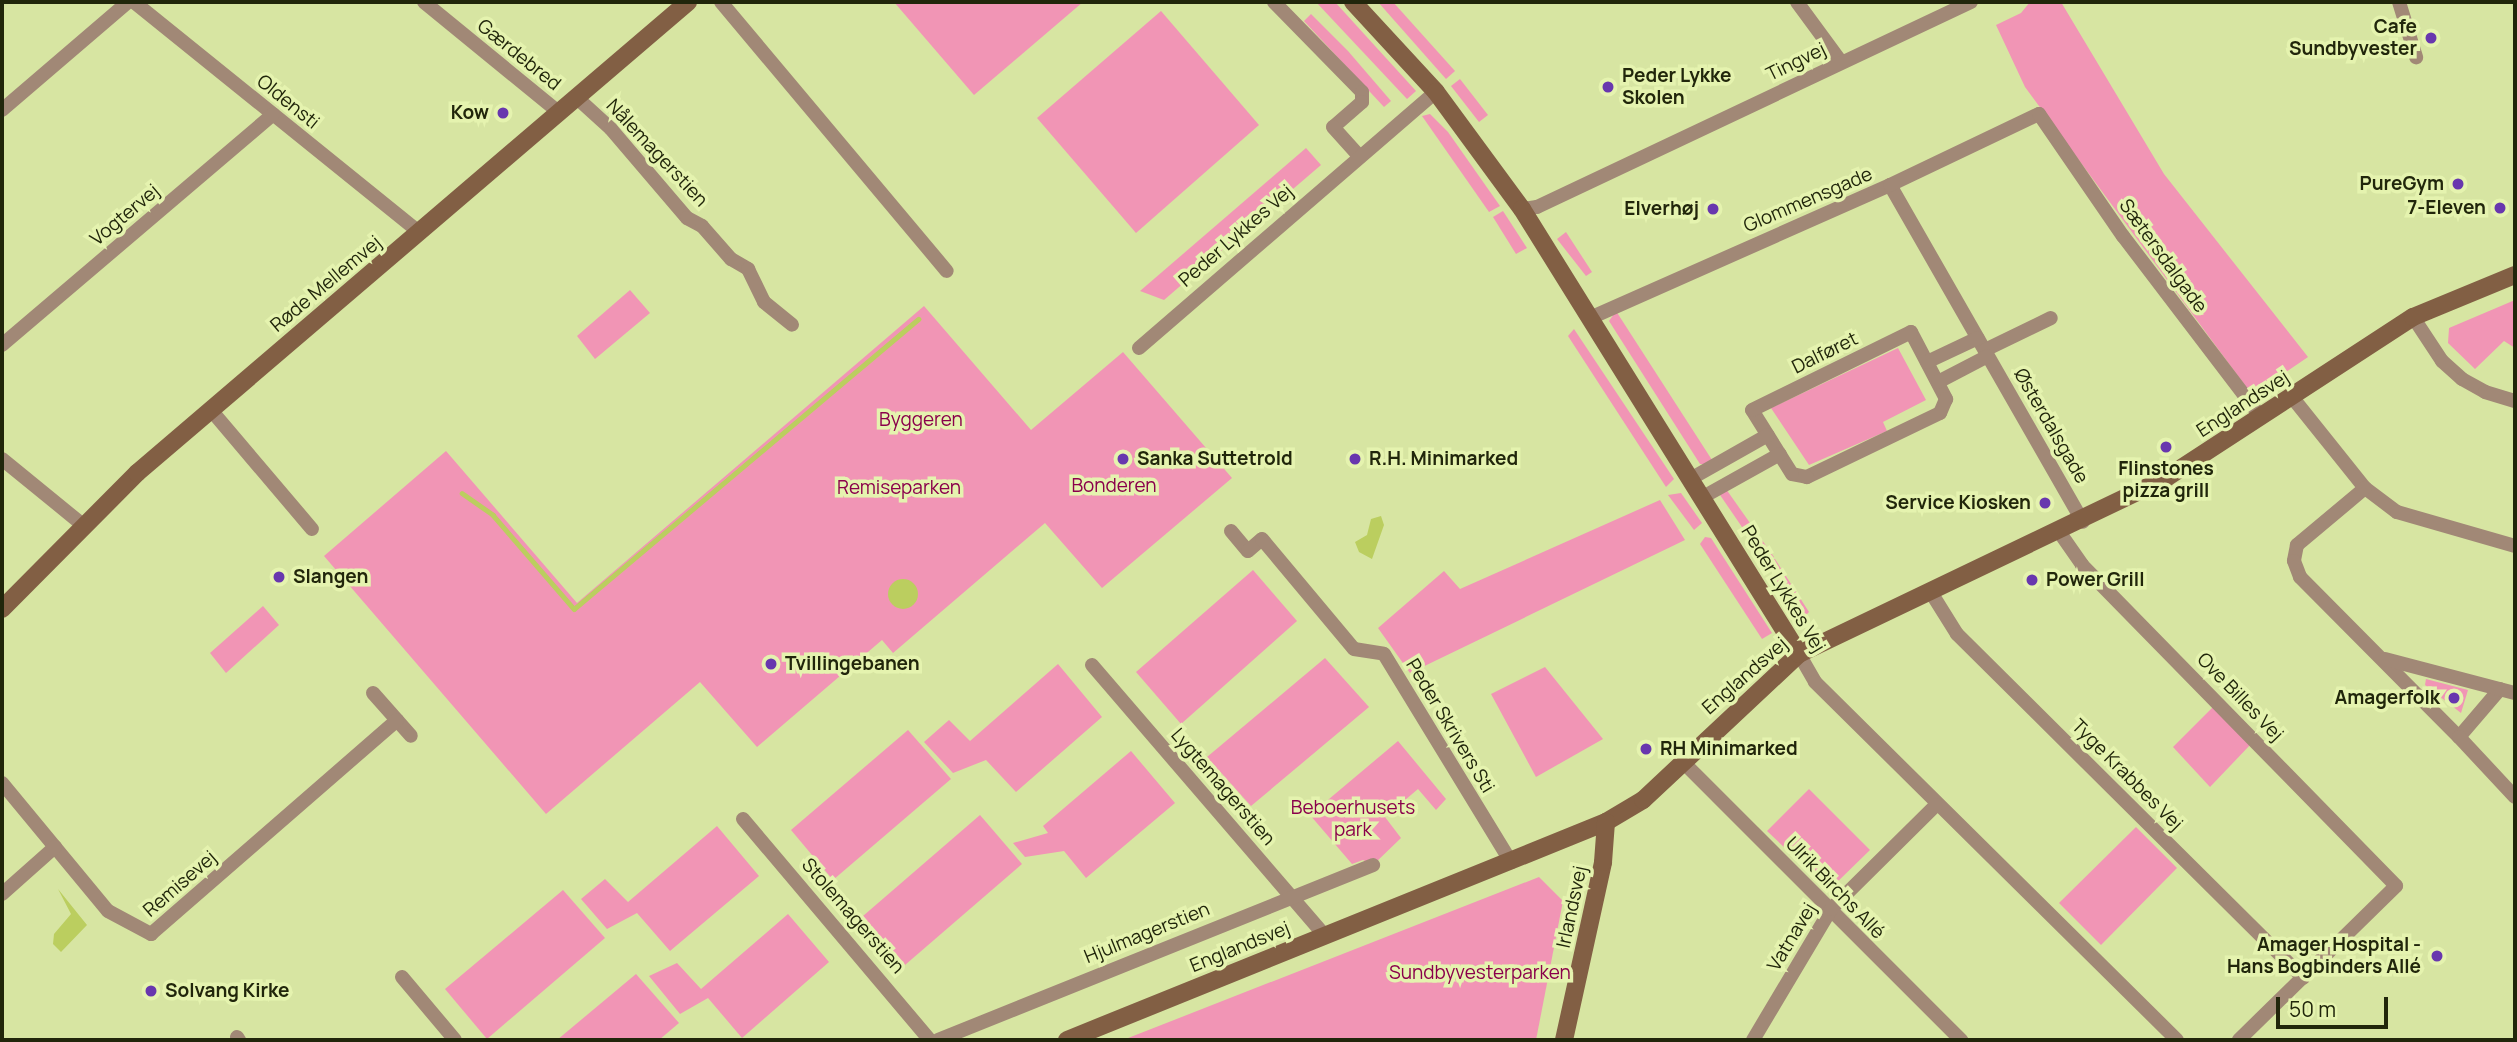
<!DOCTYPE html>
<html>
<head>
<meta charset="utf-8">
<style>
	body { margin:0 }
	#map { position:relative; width:2517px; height:1042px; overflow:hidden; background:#d7e5a2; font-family:Manrope,sans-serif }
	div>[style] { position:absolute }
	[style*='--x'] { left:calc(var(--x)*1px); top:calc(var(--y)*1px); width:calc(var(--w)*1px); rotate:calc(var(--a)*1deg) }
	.green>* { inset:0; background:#f195b5 }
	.water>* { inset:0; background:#bbce5f }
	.round { border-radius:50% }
	.stream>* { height:4.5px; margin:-2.25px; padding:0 2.25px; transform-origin:2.25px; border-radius:2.25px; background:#bbce5f }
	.street>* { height:14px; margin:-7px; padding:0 7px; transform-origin:7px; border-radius:7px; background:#a18876 }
	.secondary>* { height:18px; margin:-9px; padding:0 9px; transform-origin:9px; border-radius:9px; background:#825f44 }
	.dots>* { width:19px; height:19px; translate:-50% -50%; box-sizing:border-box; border:4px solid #e5f3af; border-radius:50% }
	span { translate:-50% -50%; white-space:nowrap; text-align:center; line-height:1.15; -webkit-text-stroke:7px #e5f3af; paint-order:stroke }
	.poi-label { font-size:19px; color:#21260b; font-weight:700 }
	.right { translate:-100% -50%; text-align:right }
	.left { translate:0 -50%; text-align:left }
	.street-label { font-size:19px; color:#21260b }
	.park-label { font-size:19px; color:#8a004b }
	.frame { position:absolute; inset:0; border:4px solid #21260b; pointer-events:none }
	.scale { position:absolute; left:2276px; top:997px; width:112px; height:32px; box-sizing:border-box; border:4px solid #21260b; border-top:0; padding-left:9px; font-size:21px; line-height:24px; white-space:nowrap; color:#21260b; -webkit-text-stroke:5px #e5f3af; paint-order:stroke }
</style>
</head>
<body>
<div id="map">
	<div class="green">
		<div style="clip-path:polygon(894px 2px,1083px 2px,974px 95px)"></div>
		<div style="clip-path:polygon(1316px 2px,1335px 2px,1416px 91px,1407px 99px)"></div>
		<div style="clip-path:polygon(1378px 2px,1393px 2px,1455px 71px,1446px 79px)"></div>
		<div style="clip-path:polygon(2030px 2px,2061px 2px,2164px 174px,2308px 357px,2252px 395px,2025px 87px,1996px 25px,2021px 13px)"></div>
		<div style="clip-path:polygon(1161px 11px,1259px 125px,1136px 233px,1037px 118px)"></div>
		<div style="clip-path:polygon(1311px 14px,1348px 51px,1391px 101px,1384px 107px,1304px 21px)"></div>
		<div style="clip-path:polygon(1460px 79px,1488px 115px,1479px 122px,1451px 86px)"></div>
		<div style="clip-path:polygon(1430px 114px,1448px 132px,1500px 206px,1489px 212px,1422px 116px)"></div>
		<div style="clip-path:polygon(1306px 148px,1321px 165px,1164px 300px,1140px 291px)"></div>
		<div style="clip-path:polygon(1503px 211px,1527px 248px,1516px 254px,1493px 217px)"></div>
		<div style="clip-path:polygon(1566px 232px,1592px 272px,1586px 276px,1557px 239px)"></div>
		<div style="clip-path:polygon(630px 290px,650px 313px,595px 359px,577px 336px)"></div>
		<div style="clip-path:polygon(2515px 300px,2515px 348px,2504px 341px,2475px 369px,2448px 343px,2449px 328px)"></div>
		<div style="clip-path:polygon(924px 306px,1031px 430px,1123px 352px,1232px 478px,1102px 588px,1045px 523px,893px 653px,882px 640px,757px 747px,700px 682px,546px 814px,324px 556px,446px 451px,577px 603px)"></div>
		<div style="clip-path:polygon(1616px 311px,1712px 460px,1706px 464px,1700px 464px,1609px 321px)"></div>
		<div style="clip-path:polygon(1574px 329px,1674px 479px,1666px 487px,1568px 336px)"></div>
		<div style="clip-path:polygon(1898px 348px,1926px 400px,1883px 422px,1887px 431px,1809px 465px,1771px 408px)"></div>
		<div style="clip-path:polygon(1726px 489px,1774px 557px,1766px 562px,1720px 495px)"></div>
		<div style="clip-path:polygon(1681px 493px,1702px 523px,1694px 530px,1668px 495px)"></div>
		<div style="clip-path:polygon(1660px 500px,1685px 540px,1410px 673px,1378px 628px,1444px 571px,1460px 589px)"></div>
		<div style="clip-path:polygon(1705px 537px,1711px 538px,1772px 633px,1762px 639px,1700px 544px)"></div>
		<div style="clip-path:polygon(1775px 559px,1809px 612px,1802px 619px,1776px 582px,1780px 574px,1770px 561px)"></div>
		<div style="clip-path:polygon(1253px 570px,1297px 621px,1181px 724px,1136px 672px)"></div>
		<div style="clip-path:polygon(263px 606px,279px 625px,226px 673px,210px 653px)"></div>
		<div style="clip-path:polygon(1325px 658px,1369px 707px,1251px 806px,1207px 757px)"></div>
		<div style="clip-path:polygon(1058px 664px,1102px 717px,1016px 792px,986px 760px,953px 773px,924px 742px,949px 720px,970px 741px)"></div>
		<div style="clip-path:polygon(1545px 667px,1603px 739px,1536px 777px,1491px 694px)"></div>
		<div style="clip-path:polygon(2426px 679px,2468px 690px,2461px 713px,2425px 685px)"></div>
		<div style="clip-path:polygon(2215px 705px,2251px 744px,2210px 787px,2173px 747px)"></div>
		<div style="clip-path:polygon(908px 730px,951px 779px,833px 880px,791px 830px)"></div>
		<div style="clip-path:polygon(1398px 741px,1446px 799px,1436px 810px,1418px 789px,1385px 817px,1401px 838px,1373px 865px,1363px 860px,1352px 864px,1310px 815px)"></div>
		<div style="clip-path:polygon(1131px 751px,1175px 803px,1086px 878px,1064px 851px,1025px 857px,1013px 843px,1048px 833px,1043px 826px)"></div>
		<div style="clip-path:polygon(1809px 789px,1870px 850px,1829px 890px,1767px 831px)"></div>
		<div style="clip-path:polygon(980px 815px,1022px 864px,905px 965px,863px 916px)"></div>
		<div style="clip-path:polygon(717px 826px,759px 876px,670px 951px,637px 913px,607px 929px,581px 899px,605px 879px,628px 902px)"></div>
		<div style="clip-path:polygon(2136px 827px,2177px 868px,2101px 945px,2059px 903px)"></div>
		<div style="clip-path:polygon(1539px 877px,1563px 901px,1536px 1040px,1123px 1040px)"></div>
		<div style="clip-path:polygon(563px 890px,605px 938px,487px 1039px,445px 989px)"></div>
		<div style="clip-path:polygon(788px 914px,829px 962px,742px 1038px,708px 998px,680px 1014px,649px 976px,677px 963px,701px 989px)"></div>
		<div style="clip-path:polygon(636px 974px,679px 1023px,659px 1040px,557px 1040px)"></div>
	</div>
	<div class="water">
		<div style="clip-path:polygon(1381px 516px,1384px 525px,1372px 559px,1359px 552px,1355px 542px,1367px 535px,1371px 519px)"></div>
		<div class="round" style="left:888px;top:579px;width:30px;height:30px"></div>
		<div style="clip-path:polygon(58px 889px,87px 925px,61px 952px,53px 944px,54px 934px,71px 914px)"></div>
	</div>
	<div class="stream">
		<div style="--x:462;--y:493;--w:38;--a:35"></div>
		<div style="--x:493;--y:515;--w:124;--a:49.2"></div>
		<div style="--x:574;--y:609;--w:450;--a:-40.1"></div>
	</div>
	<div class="street">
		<div style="--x:134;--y:2;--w:366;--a:38.9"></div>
		<div style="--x:424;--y:2;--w:172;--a:39.3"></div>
		<div style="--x:721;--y:2;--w:351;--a:50"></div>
		<div style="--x:1274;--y:2;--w:126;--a:45.6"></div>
		<div style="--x:1362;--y:92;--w:10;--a:90"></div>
		<div style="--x:1362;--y:102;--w:38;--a:139"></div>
		<div style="--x:1333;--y:127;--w:40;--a:48"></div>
		<div style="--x:1797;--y:2;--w:74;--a:53.7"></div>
		<div style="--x:2399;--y:2;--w:58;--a:72.8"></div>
		<div style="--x:576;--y:97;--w:47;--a:42.4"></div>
		<div style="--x:611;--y:129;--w:117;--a:49.5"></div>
		<div style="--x:687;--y:218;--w:17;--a:28"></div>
		<div style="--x:702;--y:226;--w:44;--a:48.7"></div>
		<div style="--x:731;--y:259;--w:20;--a:30"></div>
		<div style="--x:748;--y:269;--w:37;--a:64"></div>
		<div style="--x:764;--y:302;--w:36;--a:39"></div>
		<div style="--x:2;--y:110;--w:166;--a:-40.6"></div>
		<div style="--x:1890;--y:185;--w:388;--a:60.2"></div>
		<div style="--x:1522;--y:209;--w:15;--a:-8"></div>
		<div style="--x:1537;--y:207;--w:480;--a:-25.3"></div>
		<div style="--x:2413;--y:317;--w:53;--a:56.6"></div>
		<div style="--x:2442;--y:361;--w:27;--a:42"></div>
		<div style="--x:2462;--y:379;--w:26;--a:29"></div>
		<div style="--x:2485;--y:392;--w:31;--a:17"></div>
		<div style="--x:1590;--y:318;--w:328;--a:-23.9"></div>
		<div style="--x:1890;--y:185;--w:165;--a:-25.5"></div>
		<div style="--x:2039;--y:114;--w:148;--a:55.5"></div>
		<div style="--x:2123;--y:236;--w:228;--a:52.7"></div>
		<div style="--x:1911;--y:332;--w:76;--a:62.4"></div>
		<div style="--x:1946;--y:399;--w:15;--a:113"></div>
		<div style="--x:1940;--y:413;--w:148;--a:154.3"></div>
		<div style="--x:1807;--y:477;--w:15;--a:-169"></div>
		<div style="--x:1792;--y:474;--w:75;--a:-122"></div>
		<div style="--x:1752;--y:410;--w:177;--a:-26.1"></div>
		<div style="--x:2;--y:345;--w:356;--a:-40.4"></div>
		<div style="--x:1139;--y:348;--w:392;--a:-40.8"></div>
		<div style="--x:1985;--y:350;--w:73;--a:-25.9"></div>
		<div style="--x:1927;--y:362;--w:56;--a:-25.2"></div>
		<div style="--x:1938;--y:382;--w:56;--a:-27.5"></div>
		<div style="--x:2292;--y:397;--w:117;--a:51.3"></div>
		<div style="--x:2365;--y:488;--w:40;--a:37"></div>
		<div style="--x:2397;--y:512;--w:123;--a:16.1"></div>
		<div style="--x:211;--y:410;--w:156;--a:49.7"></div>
		<div style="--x:2;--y:459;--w:104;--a:39.2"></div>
		<div style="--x:1692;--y:478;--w:87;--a:-29.5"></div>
		<div style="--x:2365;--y:488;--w:89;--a:140"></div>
		<div style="--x:2297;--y:545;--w:16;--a:101"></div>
		<div style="--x:2294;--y:561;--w:17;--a:69"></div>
		<div style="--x:2300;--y:577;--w:226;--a:45.2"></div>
		<div style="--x:2459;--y:737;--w:63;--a:-49.5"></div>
		<div style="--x:1703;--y:497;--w:88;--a:-29.2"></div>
		<div style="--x:1231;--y:531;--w:26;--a:50"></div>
		<div style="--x:1248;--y:551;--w:18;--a:-41"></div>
		<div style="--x:1262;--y:539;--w:143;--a:50.1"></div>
		<div style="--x:1354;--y:649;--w:30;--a:9"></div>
		<div style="--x:1384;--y:654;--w:244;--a:58.6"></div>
		<div style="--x:2060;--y:533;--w:39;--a:55"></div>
		<div style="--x:2082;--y:565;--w:449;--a:45.6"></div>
		<div style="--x:2396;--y:886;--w:220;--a:135.6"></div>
		<div style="--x:1932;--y:594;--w:47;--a:58"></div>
		<div style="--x:1957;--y:634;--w:488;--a:44.8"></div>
		<div style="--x:1799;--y:654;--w:32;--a:60"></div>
		<div style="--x:1815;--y:682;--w:509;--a:44.68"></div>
		<div style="--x:2385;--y:659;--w:134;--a:14.7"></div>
		<div style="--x:1092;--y:665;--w:356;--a:49.3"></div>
		<div style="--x:373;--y:693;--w:57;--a:48.5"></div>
		<div style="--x:2459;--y:737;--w:82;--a:47"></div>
		<div style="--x:1682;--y:761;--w:395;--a:45"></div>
		<div style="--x:2;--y:783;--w:166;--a:50.4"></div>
		<div style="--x:108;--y:911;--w:49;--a:28.1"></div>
		<div style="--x:151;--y:934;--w:326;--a:-41"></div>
		<div style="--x:743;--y:819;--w:289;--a:49.8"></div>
		<div style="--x:2;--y:894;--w:71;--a:-41.6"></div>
		<div style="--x:402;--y:977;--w:82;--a:49.9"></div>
		<div style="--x:237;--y:1037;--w:4;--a:56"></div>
		<div style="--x:938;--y:1040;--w:469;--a:-21.9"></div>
		<div style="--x:1753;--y:1040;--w:152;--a:-59.2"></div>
		<div style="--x:1831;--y:909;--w:148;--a:-44.7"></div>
	</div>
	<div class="secondary">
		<div style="--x:1353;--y:2;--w:122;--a:47.3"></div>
		<div style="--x:1436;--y:92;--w:145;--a:53.7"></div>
		<div style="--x:1522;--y:209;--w:524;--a:58.1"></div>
		<div style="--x:2;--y:609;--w:192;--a:-45.2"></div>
		<div style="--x:137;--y:473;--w:725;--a:-40.52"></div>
		<div style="--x:1067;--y:1040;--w:581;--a:-22.02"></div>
		<div style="--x:1606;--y:822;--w:43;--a:-30.7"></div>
		<div style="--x:1643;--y:800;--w:214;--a:-43.1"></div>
		<div style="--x:1799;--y:654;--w:407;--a:-25.6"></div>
		<div style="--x:2166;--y:478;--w:295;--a:-33.1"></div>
		<div style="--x:2413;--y:317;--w:110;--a:-22.4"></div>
		<div style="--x:1564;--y:1040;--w:182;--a:-77.6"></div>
		<div style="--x:1603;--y:862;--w:40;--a:-85.7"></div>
	</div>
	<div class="dots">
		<div style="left:2431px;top:38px;background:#6837ae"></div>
		<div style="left:1608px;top:87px;background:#6837ae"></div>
		<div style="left:503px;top:113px;background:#6837ae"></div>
		<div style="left:2458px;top:184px;background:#6837ae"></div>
		<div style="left:2500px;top:208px;background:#6837ae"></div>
		<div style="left:1713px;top:209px;background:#6837ae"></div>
		<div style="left:2166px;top:447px;background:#6837ae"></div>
		<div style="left:1123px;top:459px;background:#6837ae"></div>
		<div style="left:1355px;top:459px;background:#6837ae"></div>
		<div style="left:2045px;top:503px;background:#6837ae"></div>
		<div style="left:279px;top:577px;background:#6837ae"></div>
		<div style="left:2032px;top:580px;background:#6837ae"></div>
		<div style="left:771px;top:664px;background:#6837ae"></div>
		<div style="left:2454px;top:698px;background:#6837ae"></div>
		<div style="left:1646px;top:749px;background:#6837ae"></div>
		<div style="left:2437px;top:956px;background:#6837ae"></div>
		<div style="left:151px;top:991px;background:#6837ae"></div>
	</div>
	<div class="poi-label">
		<span class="right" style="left:2417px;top:38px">Cafe<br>Sundbyvester</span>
		<span class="left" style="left:1622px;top:87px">Peder Lykke<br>Skolen</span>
		<span class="right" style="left:489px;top:113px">Kow</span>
		<span class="right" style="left:2444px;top:184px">PureGym</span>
		<span class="right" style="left:2486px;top:208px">7-Eleven</span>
		<span class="right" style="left:1699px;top:209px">Elverhøj</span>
		<span class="left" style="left:1137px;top:459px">Sanka Suttetrold</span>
		<span class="left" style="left:1369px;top:459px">R.H. Minimarked</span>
		<span style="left:2166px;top:480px">Flinstones<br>pizza grill</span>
		<span class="right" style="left:2031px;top:503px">Service Kiosken</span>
		<span class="left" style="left:293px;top:577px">Slangen</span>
		<span class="left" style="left:2046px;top:580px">Power Grill</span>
		<span class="left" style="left:785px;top:664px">Tvillingebanen</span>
		<span class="right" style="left:2440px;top:698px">Amagerfolk</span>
		<span class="left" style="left:1660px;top:749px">RH Minimarked</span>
		<span class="right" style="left:2421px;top:956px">Amager Hospital -<br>Hans Bogbinders Allé</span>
		<span class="left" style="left:165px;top:991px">Solvang Kirke</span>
	</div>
	<div class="street-label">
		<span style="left:519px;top:55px;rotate:39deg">Gærdebred</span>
		<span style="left:1796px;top:62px;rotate:-26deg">Tingvej</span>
		<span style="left:288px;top:102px;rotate:39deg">Oldensti</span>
		<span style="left:657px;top:153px;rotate:47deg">Nålemagerstien</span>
		<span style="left:1808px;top:200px;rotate:-23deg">Glommensgade</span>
		<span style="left:125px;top:215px;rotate:-40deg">Vogtervej</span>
		<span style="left:1236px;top:236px;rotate:-41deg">Peder Lykkes Vej</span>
		<span style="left:2163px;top:256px;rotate:54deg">Sætersdalgade</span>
		<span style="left:326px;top:284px;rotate:-40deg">Røde Mellemvej</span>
		<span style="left:1825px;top:353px;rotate:-26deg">Dalføret</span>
		<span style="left:2243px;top:404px;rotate:-33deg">Englandsvej</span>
		<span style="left:2051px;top:426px;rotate:60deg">Østerdalsgade</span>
		<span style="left:1783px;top:589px;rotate:59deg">Peder Lykkes Vej</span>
		<span style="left:1745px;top:676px;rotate:-41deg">Englandsvej</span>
		<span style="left:2240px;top:697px;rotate:46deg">Ove Billes Vej</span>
		<span style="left:1450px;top:726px;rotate:59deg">Peder Skrivers Sti</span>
		<span style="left:2127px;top:775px;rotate:45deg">Tyge Krabbes Vej</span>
		<span style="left:1223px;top:787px;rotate:49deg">Lygtemagerstien</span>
		<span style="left:180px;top:884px;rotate:-41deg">Remisevej</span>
		<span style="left:1835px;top:888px;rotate:46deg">Ulrik Birchs Allé</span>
		<span style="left:1572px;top:907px;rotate:-78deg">Irlandsvej</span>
		<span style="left:853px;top:916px;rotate:49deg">Stolemagerstien</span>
		<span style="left:1147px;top:933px;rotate:-22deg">Hjulmagerstien</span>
		<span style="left:1792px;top:937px;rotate:-59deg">Vatnavej</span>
		<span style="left:1240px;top:947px;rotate:-22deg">Englandsvej</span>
	</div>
	<div class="park-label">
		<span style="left:921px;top:420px">Byggeren</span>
		<span style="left:1114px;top:486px">Bonderen</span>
		<span style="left:899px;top:488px">Remiseparken</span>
		<span style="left:1353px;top:819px">Beboerhusets<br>park</span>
		<span style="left:1480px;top:973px">Sundbyvesterparken</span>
	</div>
	<div class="frame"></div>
	<div class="scale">50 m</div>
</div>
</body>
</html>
